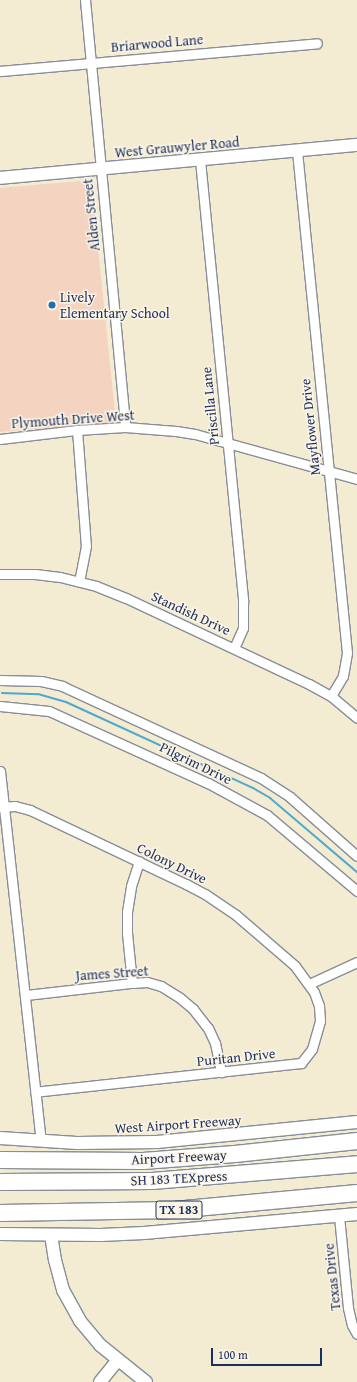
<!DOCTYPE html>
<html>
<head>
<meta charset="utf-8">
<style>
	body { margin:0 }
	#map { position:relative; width:357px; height:1382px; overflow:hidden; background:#f3ecd3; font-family:"Gentium Book Plus",serif }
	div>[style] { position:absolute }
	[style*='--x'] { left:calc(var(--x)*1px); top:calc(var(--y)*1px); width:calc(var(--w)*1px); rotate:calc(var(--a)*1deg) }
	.built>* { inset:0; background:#f4d3c0 }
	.stream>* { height:2px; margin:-1px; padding:0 1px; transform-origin:1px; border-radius:1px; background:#4fa9cd }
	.roads { filter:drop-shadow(1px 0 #878e98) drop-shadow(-1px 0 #878e98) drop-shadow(0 1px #878e98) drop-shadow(0 -1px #878e98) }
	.street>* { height:9px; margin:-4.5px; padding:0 4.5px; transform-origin:4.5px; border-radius:4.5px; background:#fff }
	.secondary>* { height:12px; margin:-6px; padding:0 6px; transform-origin:6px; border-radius:6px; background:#fff }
	.highway>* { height:16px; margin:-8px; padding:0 8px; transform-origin:8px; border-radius:8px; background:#fff }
	.dots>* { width:11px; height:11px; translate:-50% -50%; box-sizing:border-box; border:2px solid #fcf5e5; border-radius:50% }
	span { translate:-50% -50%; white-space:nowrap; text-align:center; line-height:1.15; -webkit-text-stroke:3px #fcf5e5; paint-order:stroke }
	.shield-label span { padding:1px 3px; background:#fcf5e5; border:1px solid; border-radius:3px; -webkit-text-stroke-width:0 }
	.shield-label { font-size:13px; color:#1b2f5e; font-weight:700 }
	.street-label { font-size:14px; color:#1b2f5e }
	.poi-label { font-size:14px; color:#1b2f5e }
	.left { translate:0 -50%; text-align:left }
	.scale { position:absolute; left:211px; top:1348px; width:111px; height:18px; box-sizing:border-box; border:2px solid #1b2f5e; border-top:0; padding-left:5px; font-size:12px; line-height:14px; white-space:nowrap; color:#1b2f5e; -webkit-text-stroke:3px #fcf5e5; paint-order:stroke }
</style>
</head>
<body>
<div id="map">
	<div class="built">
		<div style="clip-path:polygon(91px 180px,116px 422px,0 432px,0 188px)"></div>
	</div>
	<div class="stream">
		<div style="--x:2;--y:693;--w:36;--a:2"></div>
		<div style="--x:38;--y:694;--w:29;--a:16"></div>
		<div style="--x:66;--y:702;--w:206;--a:24.7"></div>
		<div style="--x:253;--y:788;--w:20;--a:30"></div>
		<div style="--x:270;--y:798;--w:114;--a:40.4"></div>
	</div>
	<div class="roads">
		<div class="street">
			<div style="--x:85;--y:0;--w:429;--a:84.6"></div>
			<div style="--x:0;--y:71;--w:318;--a:-5"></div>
			<div style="--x:297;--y:151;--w:504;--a:84.31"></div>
			<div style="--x:347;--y:653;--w:23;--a:100"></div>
			<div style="--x:343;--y:676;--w:23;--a:121"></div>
			<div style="--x:200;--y:160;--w:444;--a:84.4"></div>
			<div style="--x:243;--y:602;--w:26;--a:90"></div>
			<div style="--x:243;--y:628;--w:22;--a:114"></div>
			<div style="--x:77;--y:430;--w:116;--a:85.6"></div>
			<div style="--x:86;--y:546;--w:36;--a:101"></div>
			<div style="--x:0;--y:439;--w:78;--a:-6.7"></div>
			<div style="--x:77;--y:430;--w:48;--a:-3.6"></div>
			<div style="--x:125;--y:427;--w:51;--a:4.5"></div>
			<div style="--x:176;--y:431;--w:19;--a:9"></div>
			<div style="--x:195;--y:434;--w:168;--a:15.5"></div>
			<div style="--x:0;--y:574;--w:35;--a:0"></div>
			<div style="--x:35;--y:574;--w:25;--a:7"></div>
			<div style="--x:60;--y:577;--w:37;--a:14"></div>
			<div style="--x:96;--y:586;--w:32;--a:22"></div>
			<div style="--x:126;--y:598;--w:202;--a:25.2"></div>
			<div style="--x:309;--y:684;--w:25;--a:29"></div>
			<div style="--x:331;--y:696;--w:34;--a:40"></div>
			<div style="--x:0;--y:680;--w:41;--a:1.4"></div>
			<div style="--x:41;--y:681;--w:22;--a:13"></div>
			<div style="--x:62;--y:686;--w:219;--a:24.8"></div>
			<div style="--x:261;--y:778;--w:35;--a:33"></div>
			<div style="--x:290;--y:797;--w:89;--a:41.4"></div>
			<div style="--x:0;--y:706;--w:49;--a:5.8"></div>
			<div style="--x:49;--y:711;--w:175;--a:24.4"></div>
			<div style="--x:208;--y:783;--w:67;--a:28.5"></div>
			<div style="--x:267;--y:815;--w:118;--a:40.2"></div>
			<div style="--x:0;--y:771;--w:372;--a:83.7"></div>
			<div style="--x:0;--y:807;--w:15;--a:-4"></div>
			<div style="--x:15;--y:806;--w:16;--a:15"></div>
			<div style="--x:30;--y:810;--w:173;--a:25.4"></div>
			<div style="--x:186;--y:884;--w:21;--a:28"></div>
			<div style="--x:205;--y:894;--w:37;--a:34"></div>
			<div style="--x:236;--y:915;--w:78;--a:40.8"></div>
			<div style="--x:295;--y:966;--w:32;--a:54"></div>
			<div style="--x:314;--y:992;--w:15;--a:70"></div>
			<div style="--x:319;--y:1006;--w:15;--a:86"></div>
			<div style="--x:320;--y:1021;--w:29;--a:106"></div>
			<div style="--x:312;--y:1049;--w:18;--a:128"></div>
			<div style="--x:301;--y:1063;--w:267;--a:173.8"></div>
			<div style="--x:132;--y:983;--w:50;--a:-95.7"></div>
			<div style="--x:127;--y:933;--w:21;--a:-90"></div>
			<div style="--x:127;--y:912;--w:26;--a:-81"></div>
			<div style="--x:131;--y:886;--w:26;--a:-72"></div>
			<div style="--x:309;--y:984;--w:53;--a:-24.6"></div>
			<div style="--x:26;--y:995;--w:107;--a:-6.5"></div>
			<div style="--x:132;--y:983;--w:15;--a:-4"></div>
			<div style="--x:147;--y:982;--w:15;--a:16"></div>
			<div style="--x:161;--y:986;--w:22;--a:32"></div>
			<div style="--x:180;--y:998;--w:17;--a:40"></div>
			<div style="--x:193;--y:1009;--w:24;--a:52"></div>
			<div style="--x:208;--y:1028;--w:17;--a:65"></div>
			<div style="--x:215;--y:1043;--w:30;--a:78"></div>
			<div style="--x:339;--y:1216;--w:92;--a:84.4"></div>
			<div style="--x:348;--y:1308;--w:17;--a:77"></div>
			<div style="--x:352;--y:1325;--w:10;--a:61"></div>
		</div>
		<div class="secondary">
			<div style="--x:0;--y:178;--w:359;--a:-5.3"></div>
			<div style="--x:0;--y:1138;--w:77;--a:3.7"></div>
			<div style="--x:77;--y:1143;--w:80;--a:-0.7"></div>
			<div style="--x:157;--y:1142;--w:201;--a:-5.7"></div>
			<div style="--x:0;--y:1234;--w:101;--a:0.6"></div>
			<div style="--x:101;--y:1235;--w:43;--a:-2.7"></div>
			<div style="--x:144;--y:1233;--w:214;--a:-5.1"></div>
			<div style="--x:51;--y:1235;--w:25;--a:81"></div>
			<div style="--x:55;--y:1260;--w:31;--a:75"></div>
			<div style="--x:63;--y:1290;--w:35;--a:61"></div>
			<div style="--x:80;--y:1321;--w:31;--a:50"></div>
			<div style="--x:100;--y:1345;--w:59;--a:38.8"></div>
			<div style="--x:100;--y:1382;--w:28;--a:-51"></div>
		</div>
		<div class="highway">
			<div style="--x:0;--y:1160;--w:143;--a:0.4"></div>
			<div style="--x:143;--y:1161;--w:92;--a:-4.4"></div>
			<div style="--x:235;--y:1154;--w:123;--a:-6.1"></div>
			<div style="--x:0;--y:1182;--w:152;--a:-0.4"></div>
			<div style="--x:152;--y:1181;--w:206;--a:-4.7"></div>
			<div style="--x:0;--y:1213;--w:174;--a:-1"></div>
			<div style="--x:174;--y:1210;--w:184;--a:-5.3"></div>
		</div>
	</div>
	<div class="dots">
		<div style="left:52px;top:305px;background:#1f6fb2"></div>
	</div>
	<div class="shield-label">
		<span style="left:179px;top:1210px">TX 183</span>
	</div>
	<div class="street-label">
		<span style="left:157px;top:43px;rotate:-5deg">Briarwood Lane</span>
		<span style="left:177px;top:147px;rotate:-5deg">West Grauwyler Road</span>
		<span style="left:91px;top:215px;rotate:-96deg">Alden Street</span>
		<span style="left:210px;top:406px;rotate:-96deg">Priscilla Lane</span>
		<span style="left:73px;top:419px;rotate:-4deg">Plymouth Drive West</span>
		<span style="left:310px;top:427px;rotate:-96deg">Mayflower Drive</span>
		<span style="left:191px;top:613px;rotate:25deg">Standish Drive</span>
		<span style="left:196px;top:763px;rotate:26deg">Pilgrim Drive</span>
		<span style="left:172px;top:863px;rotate:26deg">Colony Drive</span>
		<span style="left:112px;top:973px;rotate:-4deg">James Street</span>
		<span style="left:236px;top:1057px;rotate:-6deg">Puritan Drive</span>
		<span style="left:178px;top:1124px;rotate:-4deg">West Airport Freeway</span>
		<span style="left:179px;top:1157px;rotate:-3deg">Airport Freeway</span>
		<span style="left:179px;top:1178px;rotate:-3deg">SH 183 TEXpress</span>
		<span style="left:332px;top:1277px;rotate:-96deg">Texas Drive</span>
	</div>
	<div class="poi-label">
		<span class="left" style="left:60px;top:305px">Lively<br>Elementary School</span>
	</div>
	<div class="scale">100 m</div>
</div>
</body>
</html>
